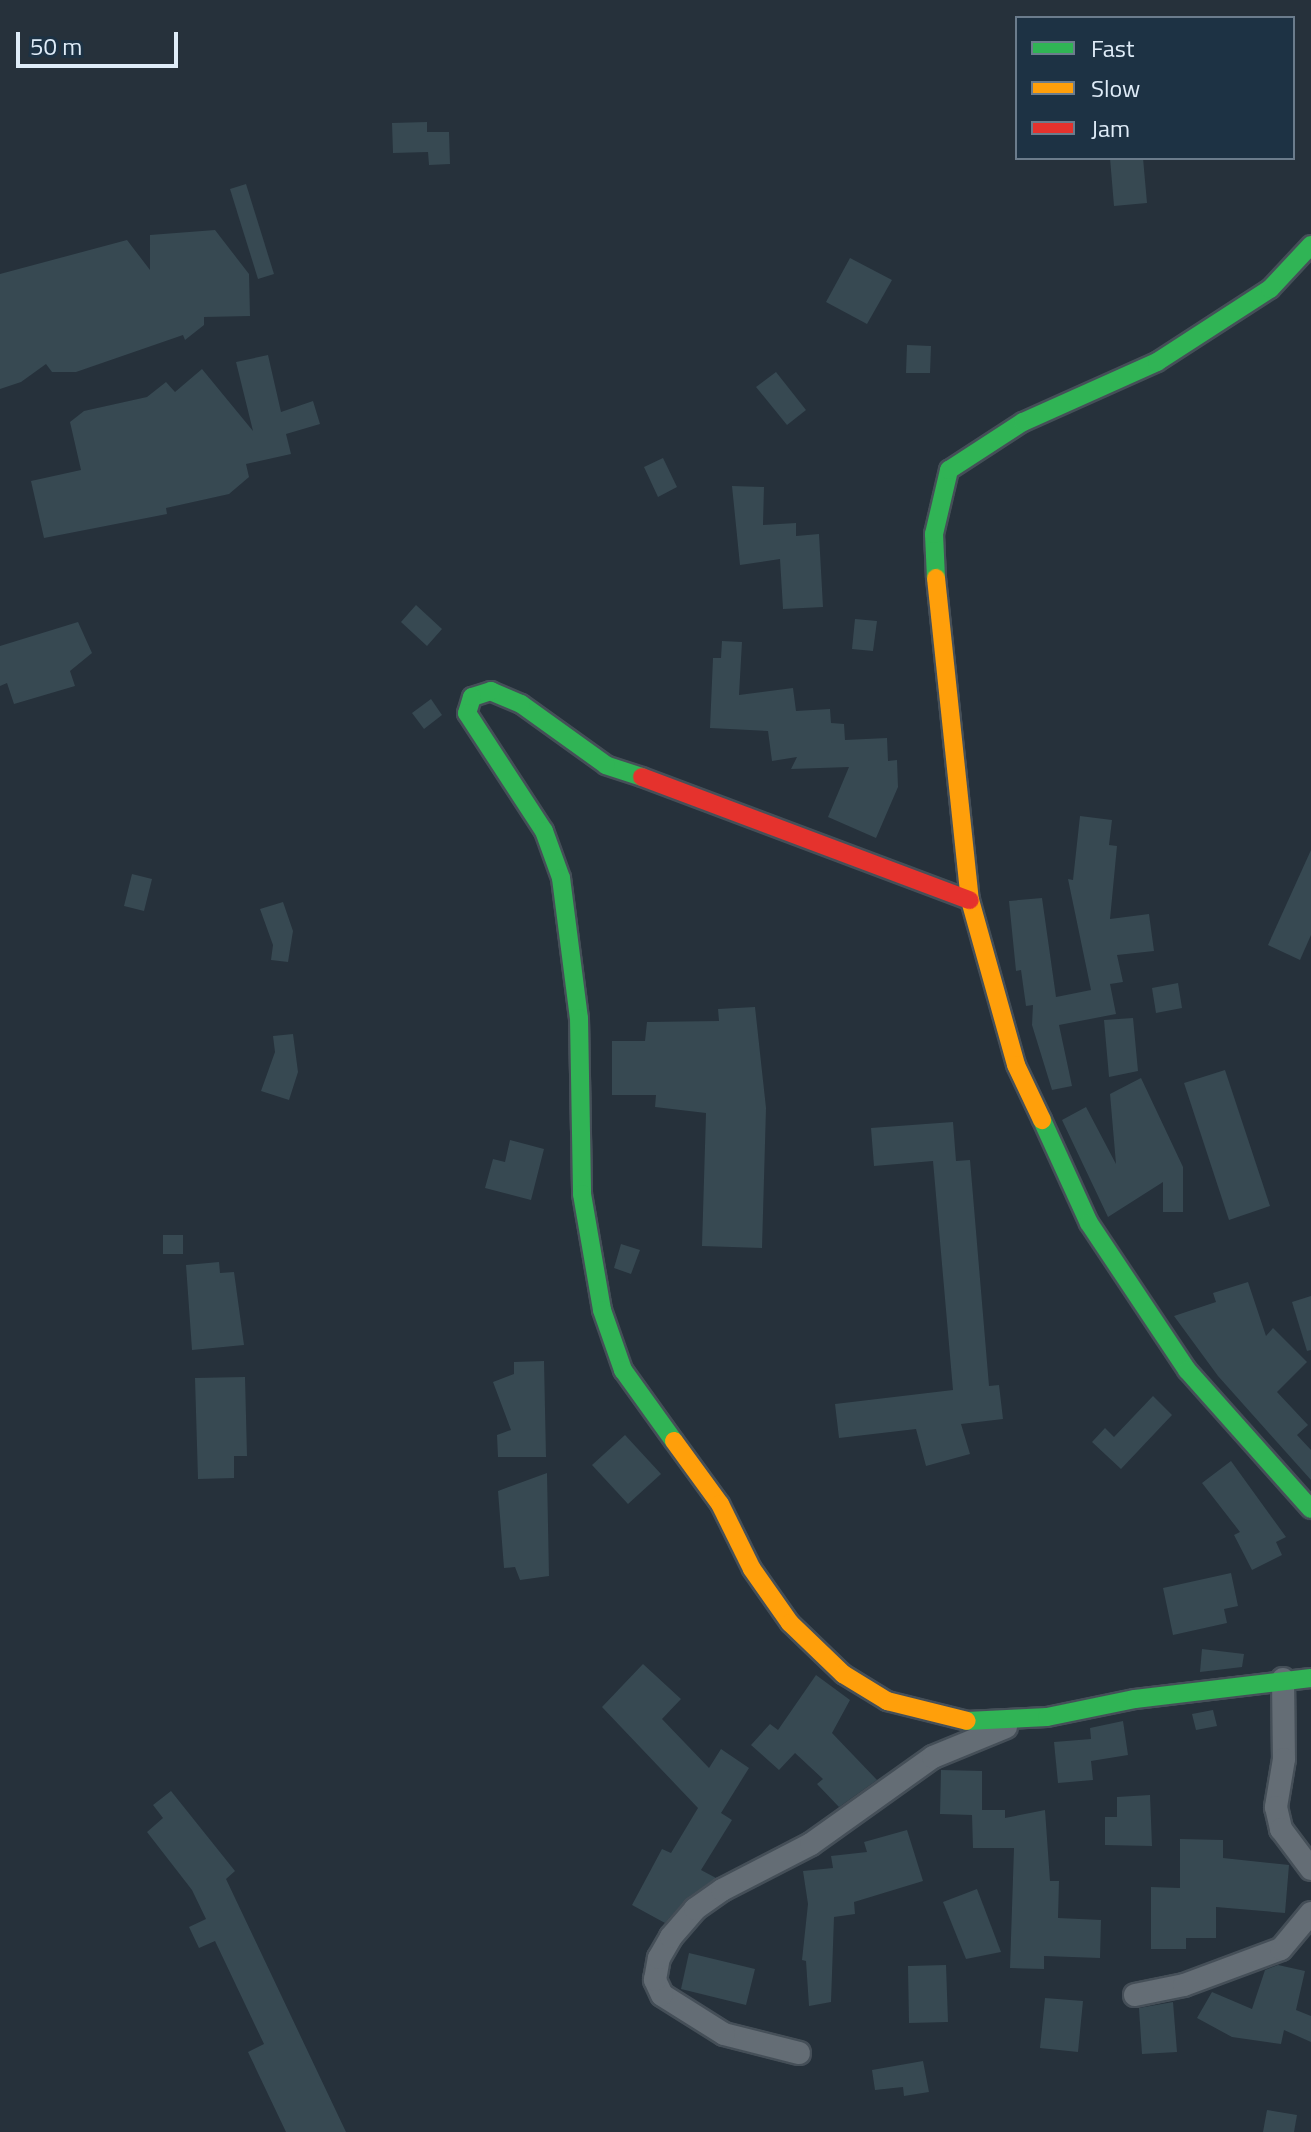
<!DOCTYPE html>
<html>
<head>
<meta charset="utf-8">
<style>
	body { margin:0 }
	#map { position:relative; width:1311px; height:2132px; overflow:hidden; background:#26313b; font-family:"Titillium Web",sans-serif }
	div>[style] { position:absolute }
	[style*='--x'] { left:calc(var(--x)*1px); top:calc(var(--y)*1px); width:calc(var(--w)*1px); rotate:calc(var(--a)*1deg) }
	.building>* { inset:0; background:#374952 }
	.roads { filter:drop-shadow(2px 0 #454f58) drop-shadow(-2px 0 #454f58) drop-shadow(0 2px #454f58) drop-shadow(0 -2px #454f58) }
	.street>* { height:22px; margin:-11px; padding:0 11px; transform-origin:11px; border-radius:11px; background:#646d75 }
	.fast>* { height:18px; margin:-9px; padding:0 9px; transform-origin:9px; border-radius:9px; background:#30b455 }
	.slow>* { height:18px; margin:-9px; padding:0 9px; transform-origin:9px; border-radius:9px; background:#ff9f0a }
	.jam>* { height:18px; margin:-9px; padding:0 9px; transform-origin:9px; border-radius:9px; background:#e5322d }
	span { translate:-50% -50%; white-space:nowrap; text-align:center; line-height:1.15; -webkit-text-stroke:7px #1d3244; paint-order:stroke }
	.legend { position:absolute; left:1015px; top:16px; width:280px; height:144px; box-sizing:border-box; background:#1d3244; border:2px solid #6b7c8c; margin:0; padding:10px 14px; list-style:none; font-size:24px; color:#dfecf8 }
	.legend li { display:flex; align-items:center; gap:16px; height:40px }
	.legend b { width:40px; border:2px solid #6b7c8c }
	.scale { position:absolute; left:16px; top:32px; width:162px; height:36px; box-sizing:border-box; border:4px solid #dfecf8; border-top:0; padding-left:10px; font-size:24px; line-height:28px; white-space:nowrap; color:#dfecf8; -webkit-text-stroke:6px #1d3244; paint-order:stroke }
</style>
</head>
<body>
<div id="map">
	<div class="building">
		<div style="clip-path:polygon(427px 122px,427px 132px,449px 132px,450px 164px,429px 165px,428px 152px,393px 153px,392px 123px)"></div>
		<div style="clip-path:polygon(1110px 158px,1143px 158px,1147px 203px,1114px 206px)"></div>
		<div style="clip-path:polygon(246px 184px,274px 274px,258px 279px,230px 189px)"></div>
		<div style="clip-path:polygon(215px 230px,249px 274px,250px 316px,204px 317px,204px 325px,185px 340px,183px 335px,76px 372px,52px 372px,46px 364px,21px 382px,0 389px,0 274px,127px 240px,150px 270px,150px 235px)"></div>
		<div style="clip-path:polygon(850px 258px,892px 280px,867px 324px,826px 302px)"></div>
		<div style="clip-path:polygon(907px 345px,931px 346px,930px 373px,906px 373px)"></div>
		<div style="clip-path:polygon(268px 355px,281px 412px,313px 401px,320px 424px,286px 434px,291px 454px,246px 464px,249px 477px,229px 494px,166px 508px,167px 514px,44px 538px,31px 481px,81px 470px,70px 422px,84px 411px,147px 397px,166px 382px,175px 392px,202px 369px,253px 431px,236px 362px)"></div>
		<div style="clip-path:polygon(776px 372px,806px 410px,787px 425px,756px 387px)"></div>
		<div style="clip-path:polygon(663px 458px,677px 487px,658px 497px,644px 467px)"></div>
		<div style="clip-path:polygon(732px 486px,764px 487px,763px 525px,796px 523px,796px 536px,819px 534px,823px 607px,783px 609px,780px 559px,740px 565px)"></div>
		<div style="clip-path:polygon(416px 605px,442px 629px,427px 646px,401px 622px)"></div>
		<div style="clip-path:polygon(855px 619px,877px 621px,873px 651px,852px 649px)"></div>
		<div style="clip-path:polygon(78px 622px,92px 653px,70px 671px,75px 686px,14px 704px,7px 683px,0 686px,0 646px)"></div>
		<div style="clip-path:polygon(722px 641px,742px 642px,739px 695px,793px 688px,796px 711px,830px 709px,831px 723px,844px 724px,845px 740px,887px 738px,888px 761px,897px 760px,898px 787px,876px 838px,828px 817px,849px 767px,791px 769px,797px 757px,772px 761px,768px 731px,710px 728px,713px 658px,721px 658px)"></div>
		<div style="clip-path:polygon(431px 699px,442px 715px,424px 729px,412px 713px)"></div>
		<div style="clip-path:polygon(1080px 816px,1112px 820px,1109px 845px,1117px 846px,1110px 919px,1149px 914px,1154px 951px,1117px 955px,1123px 982px,1110px 984px,1116px 1014px,1059px 1025px,1072px 1086px,1052px 1090px,1032px 1025px,1033px 1005px,1026px 1006px,1021px 970px,1016px 971px,1009px 901px,1042px 898px,1056px 997px,1091px 990px,1068px 879px,1073px 880px)"></div>
		<div style="clip-path:polygon(1311px 850px,1311px 935px,1300px 960px,1268px 945px)"></div>
		<div style="clip-path:polygon(132px 874px,152px 879px,144px 911px,124px 906px)"></div>
		<div style="clip-path:polygon(283px 902px,293px 931px,288px 962px,271px 960px,273px 945px,260px 909px)"></div>
		<div style="clip-path:polygon(1178px 983px,1182px 1008px,1156px 1013px,1152px 988px)"></div>
		<div style="clip-path:polygon(755px 1007px,766px 1108px,762px 1248px,702px 1246px,706px 1113px,655px 1107px,656px 1095px,612px 1095px,612px 1041px,645px 1041px,647px 1022px,719px 1021px,718px 1009px)"></div>
		<div style="clip-path:polygon(1133px 1018px,1138px 1071px,1109px 1077px,1104px 1020px)"></div>
		<div style="clip-path:polygon(293px 1034px,298px 1072px,289px 1100px,261px 1091px,275px 1052px,273px 1036px)"></div>
		<div style="clip-path:polygon(1225px 1070px,1270px 1206px,1229px 1220px,1184px 1083px)"></div>
		<div style="clip-path:polygon(1141px 1078px,1183px 1167px,1183px 1212px,1163px 1212px,1163px 1182px,1108px 1217px,1062px 1120px,1086px 1107px,1116px 1164px,1110px 1094px)"></div>
		<div style="clip-path:polygon(953px 1122px,956px 1161px,970px 1160px,989px 1386px,999px 1385px,1003px 1419px,961px 1424px,970px 1454px,926px 1466px,916px 1429px,839px 1438px,835px 1404px,953px 1390px,933px 1161px,874px 1166px,871px 1128px)"></div>
		<div style="clip-path:polygon(510px 1140px,544px 1149px,531px 1200px,485px 1188px,493px 1159px,505px 1162px)"></div>
		<div style="clip-path:polygon(163px 1235px,183px 1235px,183px 1254px,163px 1254px)"></div>
		<div style="clip-path:polygon(621px 1244px,640px 1250px,631px 1274px,614px 1268px)"></div>
		<div style="clip-path:polygon(219px 1262px,220px 1273px,234px 1272px,244px 1345px,192px 1350px,186px 1265px)"></div>
		<div style="clip-path:polygon(1248px 1282px,1266px 1336px,1273px 1328px,1307px 1362px,1277px 1392px,1308px 1425px,1297px 1435px,1311px 1450px,1311px 1480px,1218px 1376px,1174px 1316px,1216px 1302px,1213px 1293px)"></div>
		<div style="clip-path:polygon(1311px 1296px,1311px 1350px,1307px 1351px,1292px 1302px)"></div>
		<div style="clip-path:polygon(544px 1361px,546px 1457px,498px 1457px,497px 1435px,511px 1430px,493px 1382px,514px 1374px,514px 1362px)"></div>
		<div style="clip-path:polygon(245px 1377px,247px 1456px,234px 1456px,234px 1478px,198px 1479px,195px 1378px)"></div>
		<div style="clip-path:polygon(1153px 1396px,1172px 1415px,1121px 1469px,1092px 1442px,1105px 1428px,1114px 1437px)"></div>
		<div style="clip-path:polygon(625px 1435px,661px 1474px,628px 1504px,592px 1465px)"></div>
		<div style="clip-path:polygon(1231px 1461px,1286px 1537px,1276px 1542px,1282px 1555px,1252px 1570px,1234px 1535px,1240px 1532px,1202px 1483px)"></div>
		<div style="clip-path:polygon(547px 1473px,549px 1576px,520px 1580px,515px 1567px,504px 1568px,498px 1491px)"></div>
		<div style="clip-path:polygon(1231px 1573px,1238px 1606px,1224px 1609px,1227px 1623px,1173px 1635px,1163px 1588px)"></div>
		<div style="clip-path:polygon(1202px 1649px,1244px 1654px,1242px 1667px,1200px 1672px)"></div>
		<div style="clip-path:polygon(643px 1664px,681px 1699px,662px 1719px,709px 1768px,721px 1749px,749px 1768px,721px 1813px,732px 1820px,701px 1870px,716px 1878px,687px 1898px,665px 1923px,632px 1905px,662px 1849px,671px 1853px,698px 1808px,602px 1707px)"></div>
		<div style="clip-path:polygon(816px 1675px,850px 1700px,832px 1733px,877px 1780px,839px 1807px,817px 1784px,823px 1779px,795px 1753px,779px 1770px,751px 1745px,770px 1724px,778px 1730px)"></div>
		<div style="clip-path:polygon(1213px 1710px,1217px 1726px,1196px 1730px,1192px 1714px)"></div>
		<div style="clip-path:polygon(1123px 1721px,1128px 1755px,1091px 1761px,1093px 1780px,1058px 1783px,1054px 1742px,1091px 1739px,1090px 1728px)"></div>
		<div style="clip-path:polygon(941px 1770px,982px 1771px,982px 1810px,1005px 1810px,1005px 1818px,1045px 1810px,1050px 1881px,1059px 1881px,1058px 1918px,1101px 1920px,1100px 1958px,1044px 1956px,1044px 1969px,1010px 1968px,1014px 1848px,973px 1848px,972px 1815px,940px 1814px)"></div>
		<div style="clip-path:polygon(171px 1791px,235px 1871px,226px 1879px,346px 2132px,286px 2132px,248px 2052px,264px 2044px,215px 1941px,199px 1948px,189px 1927px,206px 1919px,192px 1890px,147px 1832px,163px 1818px,153px 1805px)"></div>
		<div style="clip-path:polygon(1150px 1795px,1152px 1846px,1105px 1845px,1105px 1817px,1117px 1817px,1117px 1797px)"></div>
		<div style="clip-path:polygon(907px 1830px,923px 1881px,854px 1902px,855px 1914px,834px 1917px,831px 2002px,809px 2006px,806px 1961px,802px 1960px,808px 1904px,803px 1871px,833px 1868px,831px 1856px,867px 1852px,864px 1842px)"></div>
		<div style="clip-path:polygon(1180px 1839px,1223px 1840px,1223px 1858px,1289px 1865px,1285px 1913px,1216px 1907px,1216px 1938px,1186px 1938px,1186px 1949px,1151px 1949px,1151px 1887px,1180px 1888px)"></div>
		<div style="clip-path:polygon(977px 1889px,1001px 1952px,966px 1959px,943px 1902px)"></div>
		<div style="clip-path:polygon(689px 1953px,755px 1969px,746px 2005px,681px 1989px)"></div>
		<div style="clip-path:polygon(946px 1965px,948px 2022px,909px 2023px,908px 1966px)"></div>
		<div style="clip-path:polygon(1278px 1965px,1305px 1971px,1296px 2010px,1311px 2016px,1311px 2042px,1284px 2030px,1281px 2044px,1232px 2037px,1197px 2018px,1212px 1992px,1252px 2009px,1265px 1970px)"></div>
		<div style="clip-path:polygon(1045px 1998px,1083px 2001px,1078px 2052px,1040px 2048px)"></div>
		<div style="clip-path:polygon(1173px 2002px,1177px 2052px,1142px 2054px,1139px 2008px)"></div>
		<div style="clip-path:polygon(923px 2061px,929px 2092px,904px 2096px,903px 2087px,875px 2090px,872px 2070px)"></div>
		<div style="clip-path:polygon(1267px 2110px,1297px 2115px,1294px 2132px,1263px 2132px)"></div>
	</div>
	<div class="roads">
		<div class="street">
			<div style="--x:1283;--y:1679;--w:80;--a:89.3"></div>
			<div style="--x:1284;--y:1759;--w:49;--a:99.5"></div>
			<div style="--x:1276;--y:1807;--w:23;--a:77"></div>
			<div style="--x:1281;--y:1829;--w:50;--a:53.1"></div>
			<div style="--x:1135;--y:1995;--w:50;--a:-11.5"></div>
			<div style="--x:1184;--y:1985;--w:103;--a:-20.4"></div>
			<div style="--x:1281;--y:1949;--w:47;--a:-50.2"></div>
			<div style="--x:799;--y:2053;--w:77;--a:-165.8"></div>
			<div style="--x:724;--y:2034;--w:73;--a:-147.8"></div>
			<div style="--x:662;--y:1995;--w:17;--a:-115"></div>
			<div style="--x:655;--y:1980;--w:22;--a:-80"></div>
			<div style="--x:659;--y:1958;--w:24;--a:-60"></div>
			<div style="--x:671;--y:1937;--w:37;--a:-49"></div>
			<div style="--x:695;--y:1909;--w:33;--a:-35"></div>
			<div style="--x:722;--y:1890;--w:100;--a:-27.3"></div>
			<div style="--x:811;--y:1844;--w:150;--a:-35.5"></div>
			<div style="--x:933;--y:1757;--w:79;--a:-22.3"></div>
		</div>
		<div class="fast">
			<div style="--x:936;--y:578;--w:44;--a:-92.6"></div>
			<div style="--x:934;--y:534;--w:66;--a:-76.8"></div>
			<div style="--x:949;--y:470;--w:88;--a:-33"></div>
			<div style="--x:1023;--y:422;--w:147;--a:-24.1"></div>
			<div style="--x:1157;--y:362;--w:135;--a:-32.9"></div>
			<div style="--x:1270;--y:289;--w:60;--a:-47"></div>
			<div style="--x:642;--y:777;--w:38;--a:-162"></div>
			<div style="--x:606;--y:765;--w:105;--a:-144.3"></div>
			<div style="--x:521;--y:704;--w:33;--a:-157"></div>
			<div style="--x:491;--y:691;--w:20;--a:162"></div>
			<div style="--x:472;--y:697;--w:17;--a:107"></div>
			<div style="--x:467;--y:713;--w:141;--a:56.9"></div>
			<div style="--x:544;--y:831;--w:50;--a:70.1"></div>
			<div style="--x:561;--y:878;--w:141;--a:82.7"></div>
			<div style="--x:579;--y:1018;--w:176;--a:89"></div>
			<div style="--x:582;--y:1194;--w:118;--a:80.2"></div>
			<div style="--x:602;--y:1310;--w:64;--a:70.7"></div>
			<div style="--x:623;--y:1370;--w:87;--a:54.3"></div>
			<div style="--x:1042;--y:1120;--w:113;--a:65.5"></div>
			<div style="--x:1089;--y:1223;--w:177;--a:56.3"></div>
			<div style="--x:1187;--y:1370;--w:186;--a:48.3"></div>
			<div style="--x:967;--y:1721;--w:80;--a:-2.9"></div>
			<div style="--x:1047;--y:1717;--w:90;--a:-11.6"></div>
			<div style="--x:1135;--y:1699;--w:177;--a:-6.8"></div>
		</div>
		<div class="slow">
			<div style="--x:936;--y:578;--w:324;--a:84"></div>
			<div style="--x:970;--y:900;--w:171;--a:74.4"></div>
			<div style="--x:1016;--y:1065;--w:61;--a:64.7"></div>
			<div style="--x:674;--y:1441;--w:78;--a:53.9"></div>
			<div style="--x:720;--y:1504;--w:72;--a:63.8"></div>
			<div style="--x:752;--y:1569;--w:66;--a:54.9"></div>
			<div style="--x:790;--y:1623;--w:74;--a:43.9"></div>
			<div style="--x:843;--y:1674;--w:52;--a:31.5"></div>
			<div style="--x:887;--y:1701;--w:82;--a:14"></div>
		</div>
		<div class="jam">
			<div style="--x:642;--y:777;--w:350;--a:20.6"></div>
		</div>
	</div>
	<ul class="legend">
	<li><b style="height:10px;background:#30b455"></b>Fast</li>
	<li><b style="height:10px;background:#ff9f0a"></b>Slow</li>
	<li><b style="height:10px;background:#e5322d"></b>Jam</li>
	</ul>
	<div class="scale">50 m</div>
</div>
</body>
</html>
